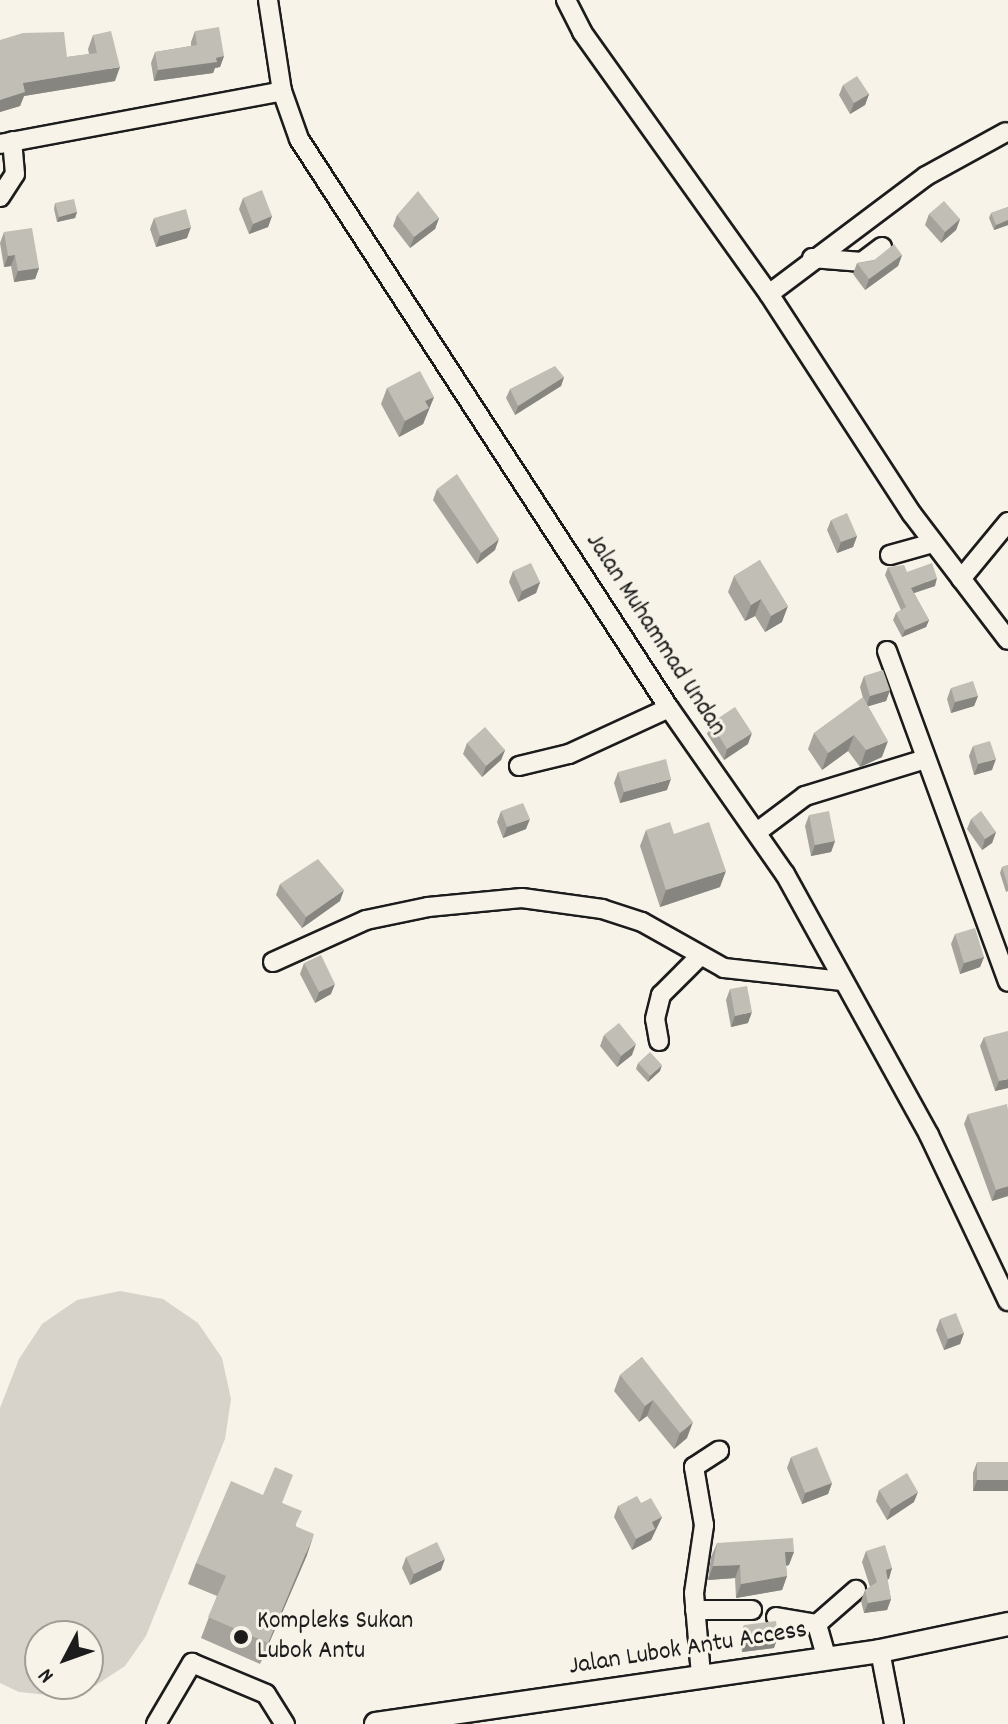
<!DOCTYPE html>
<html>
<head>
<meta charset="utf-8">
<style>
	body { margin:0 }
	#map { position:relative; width:1008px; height:1724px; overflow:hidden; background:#f7f3e8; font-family:Dekko,sans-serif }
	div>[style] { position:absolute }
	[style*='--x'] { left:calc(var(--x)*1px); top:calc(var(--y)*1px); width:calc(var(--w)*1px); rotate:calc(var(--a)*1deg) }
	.green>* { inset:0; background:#d7d3cb }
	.roads { filter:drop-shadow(2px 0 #1c1c1c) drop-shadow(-2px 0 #1c1c1c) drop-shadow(0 2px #1c1c1c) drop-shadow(0 -2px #1c1c1c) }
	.minor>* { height:18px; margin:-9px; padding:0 9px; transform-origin:9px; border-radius:9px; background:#f7f3e8 }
	.major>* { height:22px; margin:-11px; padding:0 11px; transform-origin:11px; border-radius:11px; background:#f7f3e8 }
	.wall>* { inset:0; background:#a5a39c }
	.shaded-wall>* { inset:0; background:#86857f }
	.building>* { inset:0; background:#c0beb5 }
	.dots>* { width:22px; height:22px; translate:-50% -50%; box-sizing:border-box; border:4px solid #f7f3e8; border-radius:50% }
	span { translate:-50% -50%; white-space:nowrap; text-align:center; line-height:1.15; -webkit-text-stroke:6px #f7f3e8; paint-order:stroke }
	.street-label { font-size:26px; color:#1c1c1c }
	.poi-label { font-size:26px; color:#1c1c1c }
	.left { translate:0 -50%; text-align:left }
	.north { position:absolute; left:24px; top:1620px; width:80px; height:80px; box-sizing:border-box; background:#f7f3e8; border:2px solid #9f9d96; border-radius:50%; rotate:229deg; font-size:22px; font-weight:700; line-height:32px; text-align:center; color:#1c1c1c }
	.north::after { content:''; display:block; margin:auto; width:28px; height:36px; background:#1c1c1c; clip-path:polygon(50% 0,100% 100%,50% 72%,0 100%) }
</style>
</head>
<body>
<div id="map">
	<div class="green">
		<div style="clip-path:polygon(evenodd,120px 1291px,163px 1299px,198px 1323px,222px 1358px,231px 1399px,225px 1439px,146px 1636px,125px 1666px,93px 1687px,57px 1696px,19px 1692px,0 1683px,0 1408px,19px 1359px,42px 1324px,77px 1300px,120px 1291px,40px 1636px,88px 1636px,88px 1684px,40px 1684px,40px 1636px)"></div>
	</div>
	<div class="roads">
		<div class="minor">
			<div style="--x:268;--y:0;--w:92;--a:81.3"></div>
			<div style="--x:282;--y:91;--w:51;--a:70.5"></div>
			<div style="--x:299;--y:139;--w:679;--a:56.97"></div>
			<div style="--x:669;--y:708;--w:203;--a:55.1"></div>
			<div style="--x:785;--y:874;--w:298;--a:61.1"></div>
			<div style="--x:929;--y:1135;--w:184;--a:64.6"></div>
			<div style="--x:566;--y:0;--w:36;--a:63"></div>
			<div style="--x:582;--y:32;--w:322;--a:54.5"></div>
			<div style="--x:769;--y:294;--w:262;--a:57"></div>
			<div style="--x:912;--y:514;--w:158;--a:52.7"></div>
			<div style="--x:0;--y:144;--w:287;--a:-10.6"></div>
			<div style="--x:0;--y:197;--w:27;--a:-57"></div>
			<div style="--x:15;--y:174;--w:33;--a:-95"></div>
			<div style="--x:812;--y:258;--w:50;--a:4.6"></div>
			<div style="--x:862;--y:262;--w:25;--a:-37"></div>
			<div style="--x:769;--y:294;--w:196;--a:-36.9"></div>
			<div style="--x:926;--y:176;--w:91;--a:-28.8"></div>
			<div style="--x:890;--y:555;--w:45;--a:-15.6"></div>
			<div style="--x:961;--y:579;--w:74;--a:-50.5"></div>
			<div style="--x:887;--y:651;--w:352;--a:69.9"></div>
			<div style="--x:519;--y:766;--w:51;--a:-13.5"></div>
			<div style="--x:569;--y:754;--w:110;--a:-24.7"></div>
			<div style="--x:757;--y:832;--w:60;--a:-36.9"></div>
			<div style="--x:805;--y:796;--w:126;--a:-17.1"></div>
			<div style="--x:273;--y:962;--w:102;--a:-24.3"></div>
			<div style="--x:366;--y:920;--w:63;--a:-11.8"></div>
			<div style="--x:428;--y:907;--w:94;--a:-5.5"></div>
			<div style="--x:522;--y:898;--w:81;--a:7.8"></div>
			<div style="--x:602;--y:909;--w:42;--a:18"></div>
			<div style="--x:642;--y:922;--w:94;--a:29.3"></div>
			<div style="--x:724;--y:968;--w:119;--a:6.3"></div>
			<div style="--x:659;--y:1041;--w:22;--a:-100"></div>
			<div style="--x:655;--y:1019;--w:25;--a:-76"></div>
			<div style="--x:661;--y:995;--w:54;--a:-45"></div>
			<div style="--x:695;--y:1610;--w:57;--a:0"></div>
			<div style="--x:776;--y:1617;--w:42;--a:9.7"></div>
			<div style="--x:880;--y:1651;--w:74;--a:79.1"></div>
			<div style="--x:826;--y:1656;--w:33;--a:-106"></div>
			<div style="--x:817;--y:1624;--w:52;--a:-41.1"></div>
			<div style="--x:701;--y:1675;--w:82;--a:-94.9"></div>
			<div style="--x:694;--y:1593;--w:69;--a:-81.6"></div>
			<div style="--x:704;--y:1525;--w:59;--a:-99.8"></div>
			<div style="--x:694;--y:1467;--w:30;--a:-33"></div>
			<div style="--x:156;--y:1724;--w:71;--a:-59.5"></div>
			<div style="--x:192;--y:1663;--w:80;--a:22.7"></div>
			<div style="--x:266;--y:1694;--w:36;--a:58"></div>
		</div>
		<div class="major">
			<div style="--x:376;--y:1724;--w:509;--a:-8.24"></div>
			<div style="--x:880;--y:1651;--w:131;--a:-11.9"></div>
		</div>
	</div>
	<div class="wall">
		<div style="clip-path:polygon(195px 31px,224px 56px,220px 67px,215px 68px,213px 73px,154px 81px,151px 63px,155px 52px,191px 46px,191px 42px)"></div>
		<div style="clip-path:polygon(93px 35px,115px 81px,24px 96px,20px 106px,0 112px,0 40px,67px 57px,89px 54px,88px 49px)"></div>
		<div style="clip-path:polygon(843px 85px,869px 94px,865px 105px,850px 114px,839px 95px)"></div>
		<div style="clip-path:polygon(243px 198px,272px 216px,268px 227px,249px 234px,239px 209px)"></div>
		<div style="clip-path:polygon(55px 203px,77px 212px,75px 218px,57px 222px,54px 209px)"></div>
		<div style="clip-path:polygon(1008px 207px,1008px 225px,994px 230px,989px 218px,991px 213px)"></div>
		<div style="clip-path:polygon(929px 214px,960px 219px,956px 230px,941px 243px,925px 225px)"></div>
		<div style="clip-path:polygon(397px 215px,439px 218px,435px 229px,410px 248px,393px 226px)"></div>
		<div style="clip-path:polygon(154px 218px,187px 238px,156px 247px,150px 229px)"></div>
		<div style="clip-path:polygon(4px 232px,39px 268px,35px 279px,14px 282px,11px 266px,4px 267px,0 243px)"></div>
		<div style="clip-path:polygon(902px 255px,898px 266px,865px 290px,853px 274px,857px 263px)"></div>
		<div style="clip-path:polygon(564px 377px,561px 386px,515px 415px,506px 398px,510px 389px)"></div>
		<div style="clip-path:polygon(387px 388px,434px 397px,423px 424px,399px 437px,381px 404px)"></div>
		<div style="clip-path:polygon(437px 489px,495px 550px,477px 564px,433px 500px)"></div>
		<div style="clip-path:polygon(831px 520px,857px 536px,853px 547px,837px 553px,827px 530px)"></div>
		<div style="clip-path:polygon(760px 560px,782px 622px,765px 632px,755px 616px,745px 621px,728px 592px,734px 576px)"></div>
		<div style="clip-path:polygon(888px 567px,907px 572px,935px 586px,914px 593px,929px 620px,926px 627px,902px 637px,893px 620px,896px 613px,901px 610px,885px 575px)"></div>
		<div style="clip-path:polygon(513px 571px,540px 582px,536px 593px,518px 602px,509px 582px)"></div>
		<div style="clip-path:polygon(864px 676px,890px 690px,886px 701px,868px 706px,882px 757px,860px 767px,848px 751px,822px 770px,808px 749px,814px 733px,863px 698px,860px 687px)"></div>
		<div style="clip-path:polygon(951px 688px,978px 696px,974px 706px,951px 713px,947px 699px)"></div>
		<div style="clip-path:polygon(711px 723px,748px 744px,724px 760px,707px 734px)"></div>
		<div style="clip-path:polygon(467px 743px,505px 750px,501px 760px,482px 777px,463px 754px)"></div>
		<div style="clip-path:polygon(973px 746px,992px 770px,974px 775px,969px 756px)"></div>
		<div style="clip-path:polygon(618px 772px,667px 790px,620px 803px,614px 783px)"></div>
		<div style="clip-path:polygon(501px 811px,526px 829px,503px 838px,497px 822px)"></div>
		<div style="clip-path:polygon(809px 815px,835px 841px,831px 852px,811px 856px,805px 826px)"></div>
		<div style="clip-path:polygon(971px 819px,996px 832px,992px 843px,982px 850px,967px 829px)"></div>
		<div style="clip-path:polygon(646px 830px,674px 834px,720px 887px,660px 907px,640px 846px)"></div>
		<div style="clip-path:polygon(1008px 865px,1008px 891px,1006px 892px,1000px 873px,1002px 867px)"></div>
		<div style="clip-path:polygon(280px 884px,340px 901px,302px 928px,276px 895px)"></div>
		<div style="clip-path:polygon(955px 934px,984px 957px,980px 967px,960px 974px,951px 944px)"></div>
		<div style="clip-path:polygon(304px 963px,331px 994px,315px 1003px,300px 974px)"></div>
		<div style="clip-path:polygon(730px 989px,748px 1023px,731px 1027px,726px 1000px)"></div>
		<div style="clip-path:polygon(604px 1035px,632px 1055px,617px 1067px,600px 1046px)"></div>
		<div style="clip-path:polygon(984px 1037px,1008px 1088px,995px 1091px,980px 1046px)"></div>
		<div style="clip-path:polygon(638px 1063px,660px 1071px,648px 1082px,636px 1069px)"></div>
		<div style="clip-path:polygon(968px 1114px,1008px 1196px,992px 1201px,964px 1124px)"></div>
		<div style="clip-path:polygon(940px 1319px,964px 1333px,960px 1344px,944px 1350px,936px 1330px)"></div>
		<div style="clip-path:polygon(642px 1357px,687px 1438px,674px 1449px,647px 1416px,639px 1422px,614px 1391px,620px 1375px)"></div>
		<div style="clip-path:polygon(791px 1457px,832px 1483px,828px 1494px,802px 1504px,787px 1468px)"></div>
		<div style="clip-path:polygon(977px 1462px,1008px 1462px,973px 1491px,973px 1473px)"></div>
		<div style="clip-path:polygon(879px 1490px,914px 1502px,887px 1520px,876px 1501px)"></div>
		<div style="clip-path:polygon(283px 1503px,296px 1526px,307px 1555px,260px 1664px,201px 1638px,217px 1596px,188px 1584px,196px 1563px)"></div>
		<div style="clip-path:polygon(641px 1503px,662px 1517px,651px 1540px,632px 1550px,614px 1517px,618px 1506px)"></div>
		<div style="clip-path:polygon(717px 1543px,789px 1565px,786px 1566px,787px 1576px,782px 1590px,736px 1598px,735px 1578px,708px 1580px,711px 1557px)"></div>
		<div style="clip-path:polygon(866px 1551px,892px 1568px,887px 1579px,891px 1599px,887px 1610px,864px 1613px,861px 1601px,865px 1590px,870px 1587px,862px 1562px)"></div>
		<div style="clip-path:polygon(406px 1557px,441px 1570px,410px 1585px,402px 1568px)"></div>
		<div style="clip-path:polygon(744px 1625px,774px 1648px,742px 1652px,740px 1636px)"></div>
	</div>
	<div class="shaded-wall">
		<div style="clip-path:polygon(224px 56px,220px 67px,215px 68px,213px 73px,154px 81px,158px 70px)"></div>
		<div style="clip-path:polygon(120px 67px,115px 81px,24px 96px,20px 106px,0 112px,0 100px,23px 83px)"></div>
		<div style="clip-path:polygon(869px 94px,865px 105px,850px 114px,854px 103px)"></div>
		<div style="clip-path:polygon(77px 212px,75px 218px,57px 222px,59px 217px)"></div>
		<div style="clip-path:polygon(272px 216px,268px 227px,249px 234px,253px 224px)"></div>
		<div style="clip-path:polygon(439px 218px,435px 229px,410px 248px,414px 237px)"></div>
		<div style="clip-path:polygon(960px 219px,956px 230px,941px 243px,945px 232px)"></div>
		<div style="clip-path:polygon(1008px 220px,1008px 225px,994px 230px,996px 225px)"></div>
		<div style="clip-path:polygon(191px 227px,187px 238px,156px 247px,160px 236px)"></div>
		<div style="clip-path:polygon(15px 255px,11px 266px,4px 267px,8px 256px)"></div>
		<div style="clip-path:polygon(902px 255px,898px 266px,865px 290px,869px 279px)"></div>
		<div style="clip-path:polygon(39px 268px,35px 279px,14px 282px,18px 271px)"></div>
		<div style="clip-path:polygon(564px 377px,561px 386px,515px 415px,518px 406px)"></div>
		<div style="clip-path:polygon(434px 397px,423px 424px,399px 437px,405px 421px,425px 401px)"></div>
		<div style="clip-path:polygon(857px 536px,853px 547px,837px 553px,841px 542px)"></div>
		<div style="clip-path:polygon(499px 539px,495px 550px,477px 564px,481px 553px)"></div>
		<div style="clip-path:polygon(937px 578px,935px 586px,908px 595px,911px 588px)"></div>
		<div style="clip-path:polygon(540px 582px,536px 593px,518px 602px,522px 591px)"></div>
		<div style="clip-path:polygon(761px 599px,755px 616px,745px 621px,751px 605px)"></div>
		<div style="clip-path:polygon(788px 606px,782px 622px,765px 632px,771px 616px)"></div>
		<div style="clip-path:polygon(929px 620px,926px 627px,902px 637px,905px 630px)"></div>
		<div style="clip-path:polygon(890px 690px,886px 701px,866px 707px,870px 696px)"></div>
		<div style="clip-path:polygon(978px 696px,974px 706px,951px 713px,955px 702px)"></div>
		<div style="clip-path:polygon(752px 733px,748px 744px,724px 760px,727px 749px)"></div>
		<div style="clip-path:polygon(854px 735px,848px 751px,822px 770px,828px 753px)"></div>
		<div style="clip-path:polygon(888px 741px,882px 757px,860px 767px,866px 750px)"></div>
		<div style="clip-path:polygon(505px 750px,501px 760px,482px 777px,486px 766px)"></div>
		<div style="clip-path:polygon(996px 759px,992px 770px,974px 775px,978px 764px)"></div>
		<div style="clip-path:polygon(671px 779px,667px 790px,620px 803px,624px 792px)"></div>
		<div style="clip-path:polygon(530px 819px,526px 829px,503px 838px,507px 827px)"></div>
		<div style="clip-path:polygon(996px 832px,992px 843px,982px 850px,985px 839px)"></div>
		<div style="clip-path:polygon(835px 841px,831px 852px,811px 856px,815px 845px)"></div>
		<div style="clip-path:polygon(726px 871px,720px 887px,660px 907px,666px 890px)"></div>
		<div style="clip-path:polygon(344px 890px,340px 901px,302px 928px,306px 917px)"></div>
		<div style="clip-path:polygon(984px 957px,980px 967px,960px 974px,964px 963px)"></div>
		<div style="clip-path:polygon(335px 984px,331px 994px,315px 1003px,319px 992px)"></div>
		<div style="clip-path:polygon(752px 1012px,748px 1023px,731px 1027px,735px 1016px)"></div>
		<div style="clip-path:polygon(636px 1044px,632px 1055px,617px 1067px,621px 1056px)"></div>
		<div style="clip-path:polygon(662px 1065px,660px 1071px,648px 1082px,650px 1076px)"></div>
		<div style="clip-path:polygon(1008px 1079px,1008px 1088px,995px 1091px,999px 1081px)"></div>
		<div style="clip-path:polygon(1008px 1186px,1008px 1196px,992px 1201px,996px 1190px)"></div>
		<div style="clip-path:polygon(964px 1333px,960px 1344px,944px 1350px,948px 1339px)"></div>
		<div style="clip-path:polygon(653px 1400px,647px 1416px,639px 1422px,645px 1406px)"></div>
		<div style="clip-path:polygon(693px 1422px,687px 1438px,674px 1449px,680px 1433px)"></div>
		<div style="clip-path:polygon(977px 1480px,1008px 1480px,1008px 1491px,973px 1491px)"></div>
		<div style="clip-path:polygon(832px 1483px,828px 1494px,802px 1504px,805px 1493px)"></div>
		<div style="clip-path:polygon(918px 1492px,914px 1502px,887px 1520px,891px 1509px)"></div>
		<div style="clip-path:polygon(662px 1517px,651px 1540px,632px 1550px,636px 1539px,652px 1522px)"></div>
		<div style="clip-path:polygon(314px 1534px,307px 1555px,260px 1664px,268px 1643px)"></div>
		<div style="clip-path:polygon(785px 1552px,794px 1552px,789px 1565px,780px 1566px)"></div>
		<div style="clip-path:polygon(445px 1559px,441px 1570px,410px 1585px,414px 1574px)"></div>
		<div style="clip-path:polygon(740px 1565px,735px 1578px,708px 1580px,713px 1566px)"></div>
		<div style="clip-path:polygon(892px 1568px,889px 1579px,882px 1581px,886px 1570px)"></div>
		<div style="clip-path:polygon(787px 1576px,782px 1590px,736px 1598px,741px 1584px)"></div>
		<div style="clip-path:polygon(891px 1599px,887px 1610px,864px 1613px,868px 1603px)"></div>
		<div style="clip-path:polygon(778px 1637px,774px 1648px,742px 1652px,746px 1641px)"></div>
	</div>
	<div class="building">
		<div style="clip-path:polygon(219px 27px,224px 56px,216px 58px,217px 62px,158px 70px,155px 52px,197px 45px,195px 31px)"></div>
		<div style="clip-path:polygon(111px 31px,120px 67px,23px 83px,25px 92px,0 100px,0 40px,23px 33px,64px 32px,67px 57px,97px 53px,93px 35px)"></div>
		<div style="clip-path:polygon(857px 76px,869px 94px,854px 103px,843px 85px)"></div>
		<div style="clip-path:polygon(262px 190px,272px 216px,253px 224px,243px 198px)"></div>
		<div style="clip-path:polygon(418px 191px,439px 218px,414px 237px,397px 215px)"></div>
		<div style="clip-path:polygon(74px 199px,77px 212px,59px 217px,55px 203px)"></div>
		<div style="clip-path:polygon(944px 201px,960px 219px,945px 232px,929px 214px)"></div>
		<div style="clip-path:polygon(1008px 207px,1008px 220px,996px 225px,991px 213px)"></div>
		<div style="clip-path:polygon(186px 209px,191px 227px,160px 236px,154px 218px)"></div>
		<div style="clip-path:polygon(32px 228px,39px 268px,18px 271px,15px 255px,8px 256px,4px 232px)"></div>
		<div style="clip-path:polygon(894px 244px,902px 255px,869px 279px,857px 263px,873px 261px)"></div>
		<div style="clip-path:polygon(555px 366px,564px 377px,518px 406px,510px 389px)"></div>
		<div style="clip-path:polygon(420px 371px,434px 397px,425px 401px,429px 408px,405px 421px,387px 388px)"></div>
		<div style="clip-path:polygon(457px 474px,499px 539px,481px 553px,437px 489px)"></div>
		<div style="clip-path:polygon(847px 513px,857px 536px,841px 542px,831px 520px)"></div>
		<div style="clip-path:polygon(760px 560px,788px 606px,771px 616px,761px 599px,751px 605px,734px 576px)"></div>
		<div style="clip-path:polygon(531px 563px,540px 582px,522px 591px,513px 571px)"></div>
		<div style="clip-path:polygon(932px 563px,937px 578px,911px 588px,929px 620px,905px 630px,896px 613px,906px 607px,888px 567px,904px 565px,907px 572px)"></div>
		<div style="clip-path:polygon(883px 670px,890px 690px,870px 696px,864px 676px)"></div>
		<div style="clip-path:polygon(973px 681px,978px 696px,955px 702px,951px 688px)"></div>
		<div style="clip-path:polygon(863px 697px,888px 741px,866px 750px,854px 735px,828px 753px,814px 733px)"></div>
		<div style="clip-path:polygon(735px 707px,752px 733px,727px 749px,711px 723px)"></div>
		<div style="clip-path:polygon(485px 727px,505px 750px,486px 766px,467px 743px)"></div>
		<div style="clip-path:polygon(990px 741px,996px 759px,978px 764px,973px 746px)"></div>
		<div style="clip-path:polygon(666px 759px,671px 779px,624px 792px,618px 772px)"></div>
		<div style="clip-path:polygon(523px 803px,530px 819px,507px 827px,501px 811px)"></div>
		<div style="clip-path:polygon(829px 811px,835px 841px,815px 845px,809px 815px)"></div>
		<div style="clip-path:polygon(981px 811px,996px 832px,985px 839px,971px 819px)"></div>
		<div style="clip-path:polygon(670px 822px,674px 834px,709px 822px,726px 871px,666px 890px,646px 830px)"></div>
		<div style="clip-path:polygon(318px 859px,344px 890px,306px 917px,280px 884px)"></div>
		<div style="clip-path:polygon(1008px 865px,1008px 886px,1002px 867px)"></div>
		<div style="clip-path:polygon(975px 928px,984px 957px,964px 963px,955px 934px)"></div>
		<div style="clip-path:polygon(321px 955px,335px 984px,319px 992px,304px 963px)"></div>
		<div style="clip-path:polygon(747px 986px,752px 1012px,735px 1016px,730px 989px)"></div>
		<div style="clip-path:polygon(619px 1023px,636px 1044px,621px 1056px,604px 1035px)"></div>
		<div style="clip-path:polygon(1008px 1031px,1008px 1079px,999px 1081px,984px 1037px)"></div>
		<div style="clip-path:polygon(650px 1052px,662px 1065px,650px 1076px,638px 1063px)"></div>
		<div style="clip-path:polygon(1007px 1104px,1008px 1110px,1008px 1186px,996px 1190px,968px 1114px)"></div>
		<div style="clip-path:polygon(956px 1313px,964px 1333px,948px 1339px,940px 1319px)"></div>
		<div style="clip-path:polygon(642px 1357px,693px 1422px,680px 1433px,653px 1400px,645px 1406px,620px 1375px)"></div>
		<div style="clip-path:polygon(817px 1447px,832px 1483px,805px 1493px,791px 1457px)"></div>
		<div style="clip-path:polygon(977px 1462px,1008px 1462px,1008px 1480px,977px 1480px)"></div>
		<div style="clip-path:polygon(275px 1467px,293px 1475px,282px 1503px,302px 1511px,295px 1526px,314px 1534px,268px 1643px,208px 1617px,226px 1576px,196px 1563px,231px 1481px,263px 1495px)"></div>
		<div style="clip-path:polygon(907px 1473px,918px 1492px,891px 1509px,879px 1490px)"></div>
		<div style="clip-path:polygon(637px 1496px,641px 1503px,651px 1498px,662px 1517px,652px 1522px,655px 1529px,636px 1539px,618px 1506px)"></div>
		<div style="clip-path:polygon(793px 1538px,794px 1552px,785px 1552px,787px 1576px,741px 1584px,740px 1565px,713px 1566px,717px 1543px)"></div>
		<div style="clip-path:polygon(437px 1542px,445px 1559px,414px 1574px,406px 1557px)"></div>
		<div style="clip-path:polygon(885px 1545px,892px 1568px,886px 1570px,891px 1599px,868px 1603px,865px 1590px,877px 1582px,866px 1551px)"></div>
		<div style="clip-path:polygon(776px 1621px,778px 1637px,746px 1641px,744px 1625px)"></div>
	</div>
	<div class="dots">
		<div style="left:241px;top:1637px;background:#1c1c1c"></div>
	</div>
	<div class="street-label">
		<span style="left:655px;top:635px;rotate:57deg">Jalan Muhammad Undan</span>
		<span style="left:688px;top:1649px;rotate:-9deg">Jalan Lubok Antu Access</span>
	</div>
	<div class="poi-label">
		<span class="left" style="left:257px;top:1637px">Kompleks Sukan<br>Lubok Antu</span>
	</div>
	<div class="north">N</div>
</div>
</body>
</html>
